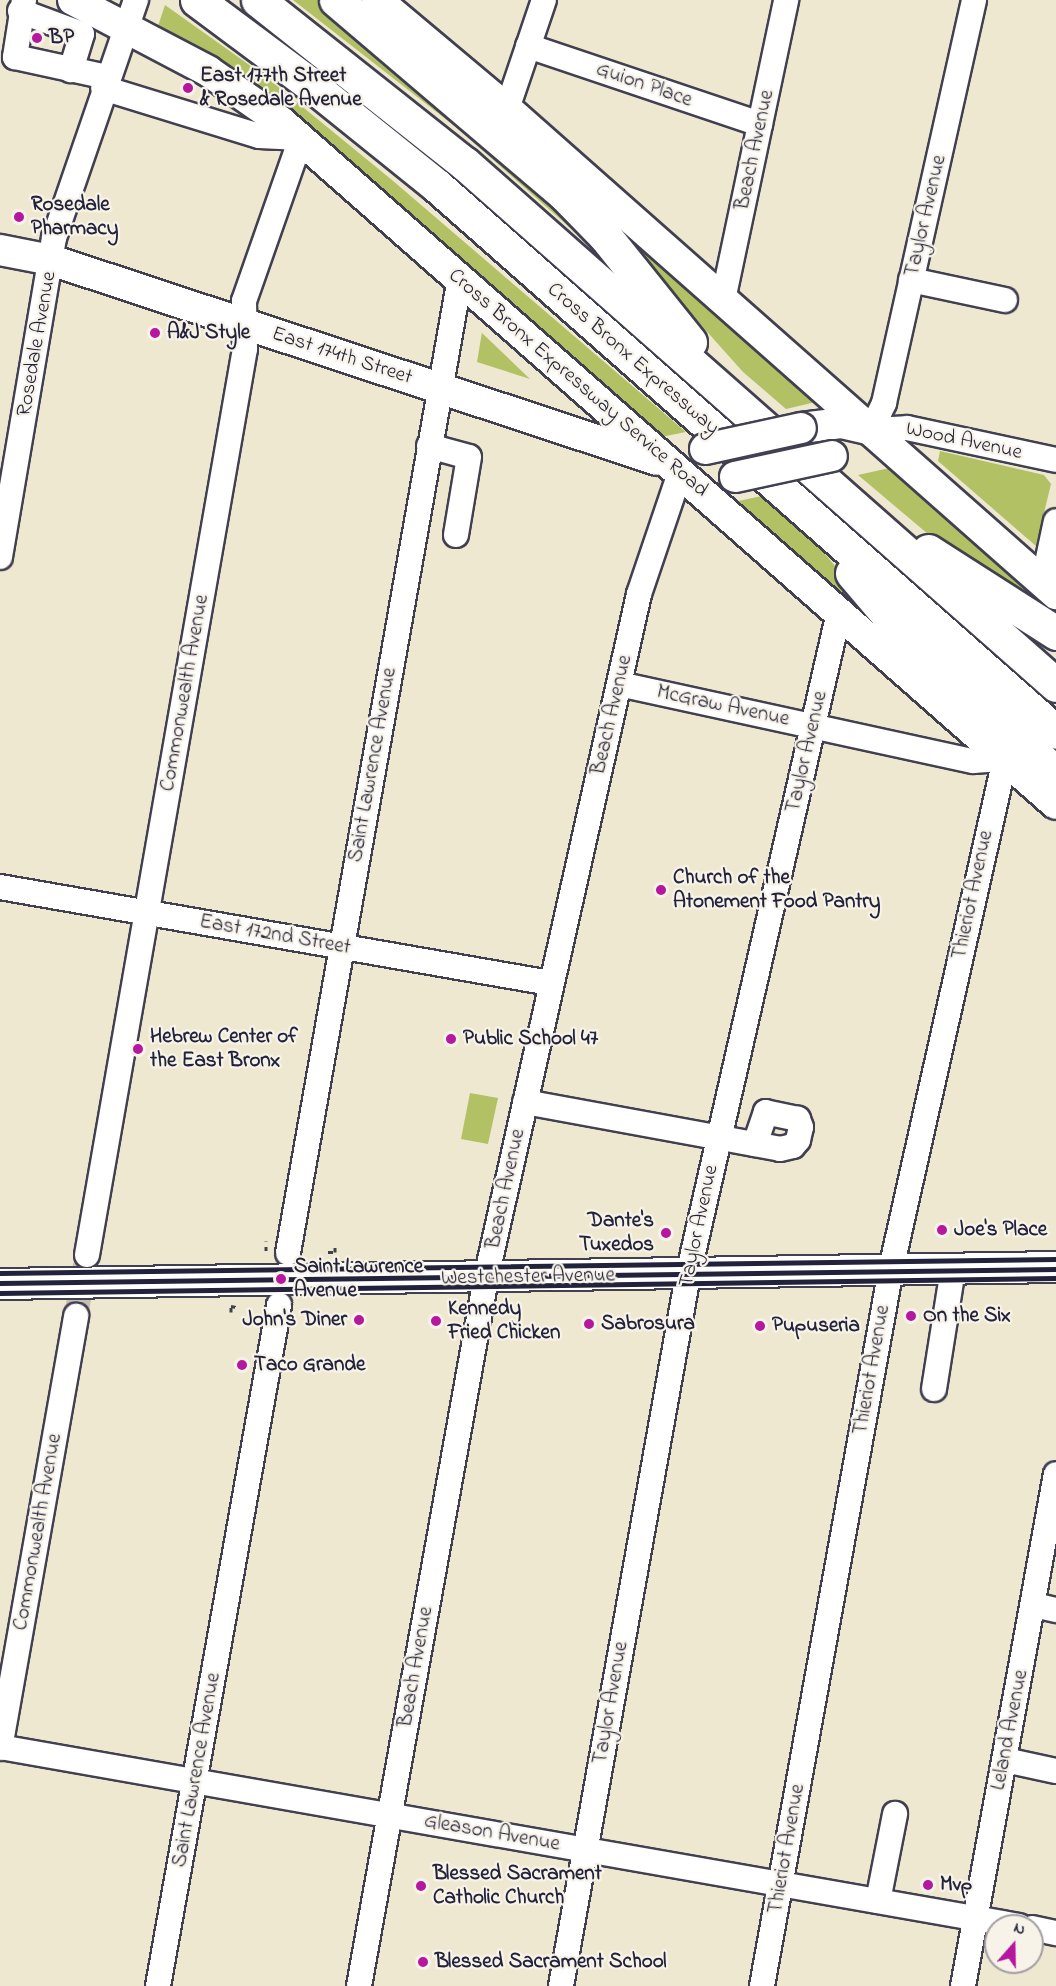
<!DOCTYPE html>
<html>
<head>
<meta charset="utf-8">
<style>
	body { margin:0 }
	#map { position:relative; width:1056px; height:1986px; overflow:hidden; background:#efe8d0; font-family:"Indie Flower",sans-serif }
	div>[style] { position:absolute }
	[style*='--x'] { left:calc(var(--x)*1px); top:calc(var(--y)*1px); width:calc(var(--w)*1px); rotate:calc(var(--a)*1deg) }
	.green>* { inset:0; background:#b1c164 }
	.minor-tunnel>* { height:24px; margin-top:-12px; transform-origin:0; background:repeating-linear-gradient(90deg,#c6c0b2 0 24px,transparent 0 36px) }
	.path>* { height:3px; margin-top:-1.5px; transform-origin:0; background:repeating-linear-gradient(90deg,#414051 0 4.5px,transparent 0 9px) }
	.roads { filter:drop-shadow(2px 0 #414051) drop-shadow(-2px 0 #414051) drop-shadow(0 2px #414051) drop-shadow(0 -2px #414051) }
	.minor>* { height:24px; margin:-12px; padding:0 12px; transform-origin:12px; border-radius:12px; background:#fff }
	.major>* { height:30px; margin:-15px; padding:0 15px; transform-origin:15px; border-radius:15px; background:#fff }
	.highway>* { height:33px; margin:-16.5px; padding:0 16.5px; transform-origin:16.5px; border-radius:16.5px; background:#fff }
	.rail>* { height:4.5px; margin:-2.25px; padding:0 2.25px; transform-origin:2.25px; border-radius:2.25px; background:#22223b }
	.bridges { filter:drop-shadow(2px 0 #414051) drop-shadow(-2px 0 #414051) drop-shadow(0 2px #414051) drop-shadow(0 -2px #414051) }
	.major-bridge>* { height:30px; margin:-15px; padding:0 15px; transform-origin:15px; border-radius:15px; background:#fff }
	.dots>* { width:16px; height:16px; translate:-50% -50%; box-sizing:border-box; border:3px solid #f7f3e8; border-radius:50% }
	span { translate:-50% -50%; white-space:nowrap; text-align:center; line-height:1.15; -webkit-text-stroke:4.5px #f7f3e8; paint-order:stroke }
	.poi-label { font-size:21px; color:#22223b; font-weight:700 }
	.left { translate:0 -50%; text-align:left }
	.right { translate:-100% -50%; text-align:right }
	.street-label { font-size:21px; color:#22223b }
	.north { position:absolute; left:984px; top:1914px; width:60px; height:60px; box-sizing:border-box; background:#f7f3e8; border:2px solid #a29fa3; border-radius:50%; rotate:20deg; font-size:16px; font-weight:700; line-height:24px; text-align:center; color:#22223b }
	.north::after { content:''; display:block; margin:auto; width:21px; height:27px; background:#b5179e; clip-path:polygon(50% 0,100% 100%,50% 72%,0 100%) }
</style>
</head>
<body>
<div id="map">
	<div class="green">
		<div style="clip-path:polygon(293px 0,320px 0,556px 201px,602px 256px,457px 128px)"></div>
		<div style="clip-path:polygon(165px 5px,266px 77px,392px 180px,686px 432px,656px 438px,157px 29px)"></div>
		<div style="clip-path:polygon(585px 195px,820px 401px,786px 409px,743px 372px)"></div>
		<div style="clip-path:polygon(482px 332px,482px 333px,530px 379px,477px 362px)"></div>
		<div style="clip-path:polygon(940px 451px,1044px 475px,1051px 484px,1036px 546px,938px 461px)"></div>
		<div style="clip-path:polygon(894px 467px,1056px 610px,1056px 622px,928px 534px,858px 475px)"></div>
		<div style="clip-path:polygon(766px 495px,826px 555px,878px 619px,871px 627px,734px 502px)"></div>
		<div style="clip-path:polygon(470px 1093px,498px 1098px,488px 1144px,461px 1139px)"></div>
	</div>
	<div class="minor-tunnel">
		<div style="--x:76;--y:1316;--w:52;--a:-80"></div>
	</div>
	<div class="path">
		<div style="--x:266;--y:1251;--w:10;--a:-90"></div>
		<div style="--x:328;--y:1252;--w:7;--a:0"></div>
		<div style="--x:335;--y:1252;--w:7;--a:-90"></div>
		<div style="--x:231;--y:1312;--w:6;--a:-90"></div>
		<div style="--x:231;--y:1306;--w:5;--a:11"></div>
	</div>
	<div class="roads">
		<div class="minor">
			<div style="--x:24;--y:0;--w:58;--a:99"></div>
			<div style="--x:15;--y:57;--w:94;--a:12.3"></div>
			<div style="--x:20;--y:11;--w:66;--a:20.4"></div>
			<div style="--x:82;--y:34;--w:38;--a:107"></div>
			<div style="--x:528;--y:46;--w:245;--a:18.6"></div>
			<div style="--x:507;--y:109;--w:115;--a:-71.3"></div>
			<div style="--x:911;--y:280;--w:96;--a:12"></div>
			<div style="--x:723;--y:300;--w:307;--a:-78.1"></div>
			<div style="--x:871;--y:430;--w:30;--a:-64"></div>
			<div style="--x:884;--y:403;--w:413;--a:-77.4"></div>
			<div style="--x:871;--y:430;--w:36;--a:-3"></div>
			<div style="--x:907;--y:428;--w:152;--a:12.1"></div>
			<div style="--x:429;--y:446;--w:41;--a:15.4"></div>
			<div style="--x:469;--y:457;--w:79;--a:99.5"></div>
			<div style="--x:0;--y:557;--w:324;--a:-80.4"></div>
			<div style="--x:54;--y:238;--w:252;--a:-71"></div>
			<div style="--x:1043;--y:582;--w:62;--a:-78"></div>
			<div style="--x:619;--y:684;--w:362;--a:12.3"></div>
			<div style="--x:973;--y:761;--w:32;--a:-4"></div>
			<div style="--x:1005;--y:759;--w:523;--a:102.6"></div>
			<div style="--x:891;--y:1269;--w:729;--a:100.2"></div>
			<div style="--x:0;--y:887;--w:558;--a:9.9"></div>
			<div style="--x:525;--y:1102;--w:259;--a:10.4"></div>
			<div style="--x:780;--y:1149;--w:13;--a:-13"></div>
			<div style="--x:793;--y:1146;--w:8;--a:-50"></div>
			<div style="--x:798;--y:1140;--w:13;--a:-77"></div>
			<div style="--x:801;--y:1127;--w:9;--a:-111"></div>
			<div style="--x:798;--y:1119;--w:33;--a:-168"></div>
			<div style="--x:766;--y:1112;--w:34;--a:109"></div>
			<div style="--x:288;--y:1253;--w:990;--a:-80"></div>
			<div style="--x:87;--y:1255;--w:920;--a:-80.11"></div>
			<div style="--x:245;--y:349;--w:48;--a:-91.2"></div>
			<div style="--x:244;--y:301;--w:173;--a:-70.7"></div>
			<div style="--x:301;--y:138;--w:42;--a:-177.3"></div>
			<div style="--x:259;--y:136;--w:163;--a:-162.9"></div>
			<div style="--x:934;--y:1389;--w:121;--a:-81"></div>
			<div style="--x:1034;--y:1605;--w:23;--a:13"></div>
			<div style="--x:0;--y:1747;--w:1035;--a:9.96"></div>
			<div style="--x:0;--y:1748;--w:439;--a:-80"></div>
			<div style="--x:1005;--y:1760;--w:52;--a:12.2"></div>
			<div style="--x:878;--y:1901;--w:89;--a:-78.9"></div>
			<div style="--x:1032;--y:1928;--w:25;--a:12"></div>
			<div style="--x:158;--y:1986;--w:692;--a:-79.92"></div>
			<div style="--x:359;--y:1986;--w:719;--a:-79.83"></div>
			<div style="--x:486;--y:1278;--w:701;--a:-77.39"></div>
			<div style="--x:639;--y:594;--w:128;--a:-71.3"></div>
			<div style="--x:561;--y:1986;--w:722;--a:-79.87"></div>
			<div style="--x:688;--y:1275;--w:680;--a:-77.17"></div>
			<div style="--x:963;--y:1986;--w:520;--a:-79.71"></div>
		</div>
		<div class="major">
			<div style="--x:73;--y:0;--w:153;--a:27.7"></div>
			<div style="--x:208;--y:71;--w:89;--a:34.9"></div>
			<div style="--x:281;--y:122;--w:1032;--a:41.35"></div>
			<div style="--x:377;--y:0;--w:170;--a:40"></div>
			<div style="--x:507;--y:109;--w:733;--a:41.46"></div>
			<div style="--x:0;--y:250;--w:52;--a:11.1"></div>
			<div style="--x:51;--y:260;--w:638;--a:18.26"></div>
			<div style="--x:801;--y:428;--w:40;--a:-7.1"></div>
			<div style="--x:841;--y:423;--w:31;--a:13"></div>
			<div style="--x:0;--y:1284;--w:1056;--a:-0.92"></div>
		</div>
		<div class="highway">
			<div style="--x:197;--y:0;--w:152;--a:36.7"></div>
			<div style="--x:319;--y:91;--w:151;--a:38.8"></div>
			<div style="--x:437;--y:186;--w:825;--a:41.41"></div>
			<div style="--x:258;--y:0;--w:263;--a:38.4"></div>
			<div style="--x:464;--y:163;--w:789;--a:41.4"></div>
			<div style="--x:336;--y:0;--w:299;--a:40.4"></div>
			<div style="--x:564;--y:194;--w:59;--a:45.7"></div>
			<div style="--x:605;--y:236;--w:136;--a:51.3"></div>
			<div style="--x:928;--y:551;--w:152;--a:32.6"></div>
			<div style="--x:852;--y:573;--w:106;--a:49.6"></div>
			<div style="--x:921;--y:654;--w:180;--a:41.4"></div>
		</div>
	</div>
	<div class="rail">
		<div style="--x:0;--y:1273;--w:1056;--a:-0.76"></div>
		<div style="--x:0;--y:1283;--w:1056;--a:-0.76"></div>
		<div style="--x:0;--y:1293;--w:1056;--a:-0.81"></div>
	</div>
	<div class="bridges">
		<div class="major-bridge">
			<div style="--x:705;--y:449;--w:98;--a:-12.3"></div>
			<div style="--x:735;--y:477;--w:99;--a:-12.2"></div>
		</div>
	</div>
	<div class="dots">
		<div style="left:37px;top:38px;background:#b5179e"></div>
		<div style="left:188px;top:88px;background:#b5179e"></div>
		<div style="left:19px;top:217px;background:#b5179e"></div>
		<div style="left:155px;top:333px;background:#b5179e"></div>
		<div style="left:661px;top:890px;background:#b5179e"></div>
		<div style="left:451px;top:1039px;background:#b5179e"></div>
		<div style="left:138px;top:1049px;background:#b5179e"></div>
		<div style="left:942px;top:1230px;background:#b5179e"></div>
		<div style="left:666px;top:1233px;background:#b5179e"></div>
		<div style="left:281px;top:1279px;background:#b5179e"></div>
		<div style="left:911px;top:1316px;background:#b5179e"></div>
		<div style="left:359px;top:1320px;background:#b5179e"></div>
		<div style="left:436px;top:1321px;background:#b5179e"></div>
		<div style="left:589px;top:1324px;background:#b5179e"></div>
		<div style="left:760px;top:1326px;background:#b5179e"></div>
		<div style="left:242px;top:1365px;background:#b5179e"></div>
		<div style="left:928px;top:1885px;background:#b5179e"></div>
		<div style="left:421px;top:1886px;background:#b5179e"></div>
		<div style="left:423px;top:1962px;background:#b5179e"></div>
	</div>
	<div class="poi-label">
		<span class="left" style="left:49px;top:38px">BP</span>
		<span class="left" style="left:200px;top:88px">East 177th Street<br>&amp; Rosedale Avenue</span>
		<span class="left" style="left:31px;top:217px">Rosedale<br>Pharmacy</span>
		<span class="left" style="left:167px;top:333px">A&amp;J Style</span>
		<span class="left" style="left:673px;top:890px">Church of the<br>Atonement Food Pantry</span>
		<span class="left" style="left:150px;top:1049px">Hebrew Center of<br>the East Bronx</span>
		<span class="left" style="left:463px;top:1039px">Public School 47</span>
		<span class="right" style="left:654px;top:1233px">Dante's<br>Tuxedos</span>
		<span class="left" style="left:954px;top:1230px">Joe's Place</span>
		<span class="left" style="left:294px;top:1279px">Saint Lawrence<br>Avenue</span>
		<span class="left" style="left:448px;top:1321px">Kennedy<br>Fried Chicken</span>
		<span class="left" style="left:923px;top:1316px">On the Six</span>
		<span class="right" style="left:347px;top:1320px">John's Diner</span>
		<span class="left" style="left:601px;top:1324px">Sabrosura</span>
		<span class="left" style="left:772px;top:1326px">Pupuseria</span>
		<span class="left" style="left:254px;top:1365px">Taco Grande</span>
		<span class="left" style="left:433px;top:1886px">Blessed Sacrament<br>Catholic Church</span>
		<span class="left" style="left:940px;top:1885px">Mvp</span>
		<span class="left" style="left:435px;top:1962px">Blessed Sacrament School</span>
	</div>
	<div class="street-label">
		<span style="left:644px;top:85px;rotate:19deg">Guion Place</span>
		<span style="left:755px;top:150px;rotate:-78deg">Beach Avenue</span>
		<span style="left:926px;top:216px;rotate:-77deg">Taylor Avenue</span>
		<span style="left:37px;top:344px;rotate:-80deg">Rosedale Avenue</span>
		<span style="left:342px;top:356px;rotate:18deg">East 174th Street</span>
		<span style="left:633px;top:359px;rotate:41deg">Cross Bronx Expressway</span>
		<span style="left:578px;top:383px;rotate:41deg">Cross Bronx Expressway Service Road</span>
		<span style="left:964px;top:441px;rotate:12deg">Wood Avenue</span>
		<span style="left:185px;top:693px;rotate:-80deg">Commonwealth Avenue</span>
		<span style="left:723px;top:706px;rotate:12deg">McGraw Avenue</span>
		<span style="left:612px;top:715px;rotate:-77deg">Beach Avenue</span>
		<span style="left:807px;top:752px;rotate:-77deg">Taylor Avenue</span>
		<span style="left:373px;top:765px;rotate:-80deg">Saint Lawrence Avenue</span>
		<span style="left:973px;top:895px;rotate:-78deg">Thieriot Avenue</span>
		<span style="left:275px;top:935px;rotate:10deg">East 172nd Street</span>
		<span style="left:506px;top:1189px;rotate:-78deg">Beach Avenue</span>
		<span style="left:699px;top:1226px;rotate:-78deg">Taylor Avenue</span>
		<span style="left:528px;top:1277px;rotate:-1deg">Westchester Avenue</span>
		<span style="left:872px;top:1370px;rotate:-80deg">Thieriot Avenue</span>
		<span style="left:38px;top:1532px;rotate:-80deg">Commonwealth Avenue</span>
		<span style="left:416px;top:1667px;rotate:-80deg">Beach Avenue</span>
		<span style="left:611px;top:1703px;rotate:-80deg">Taylor Avenue</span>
		<span style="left:1010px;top:1730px;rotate:-79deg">Leland Avenue</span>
		<span style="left:197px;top:1770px;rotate:-80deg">Saint Lawrence Avenue</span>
		<span style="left:492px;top:1833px;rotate:10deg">Gleason Avenue</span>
		<span style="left:787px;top:1849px;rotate:-80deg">Thieriot Avenue</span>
	</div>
	<div class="north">N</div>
</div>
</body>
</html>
